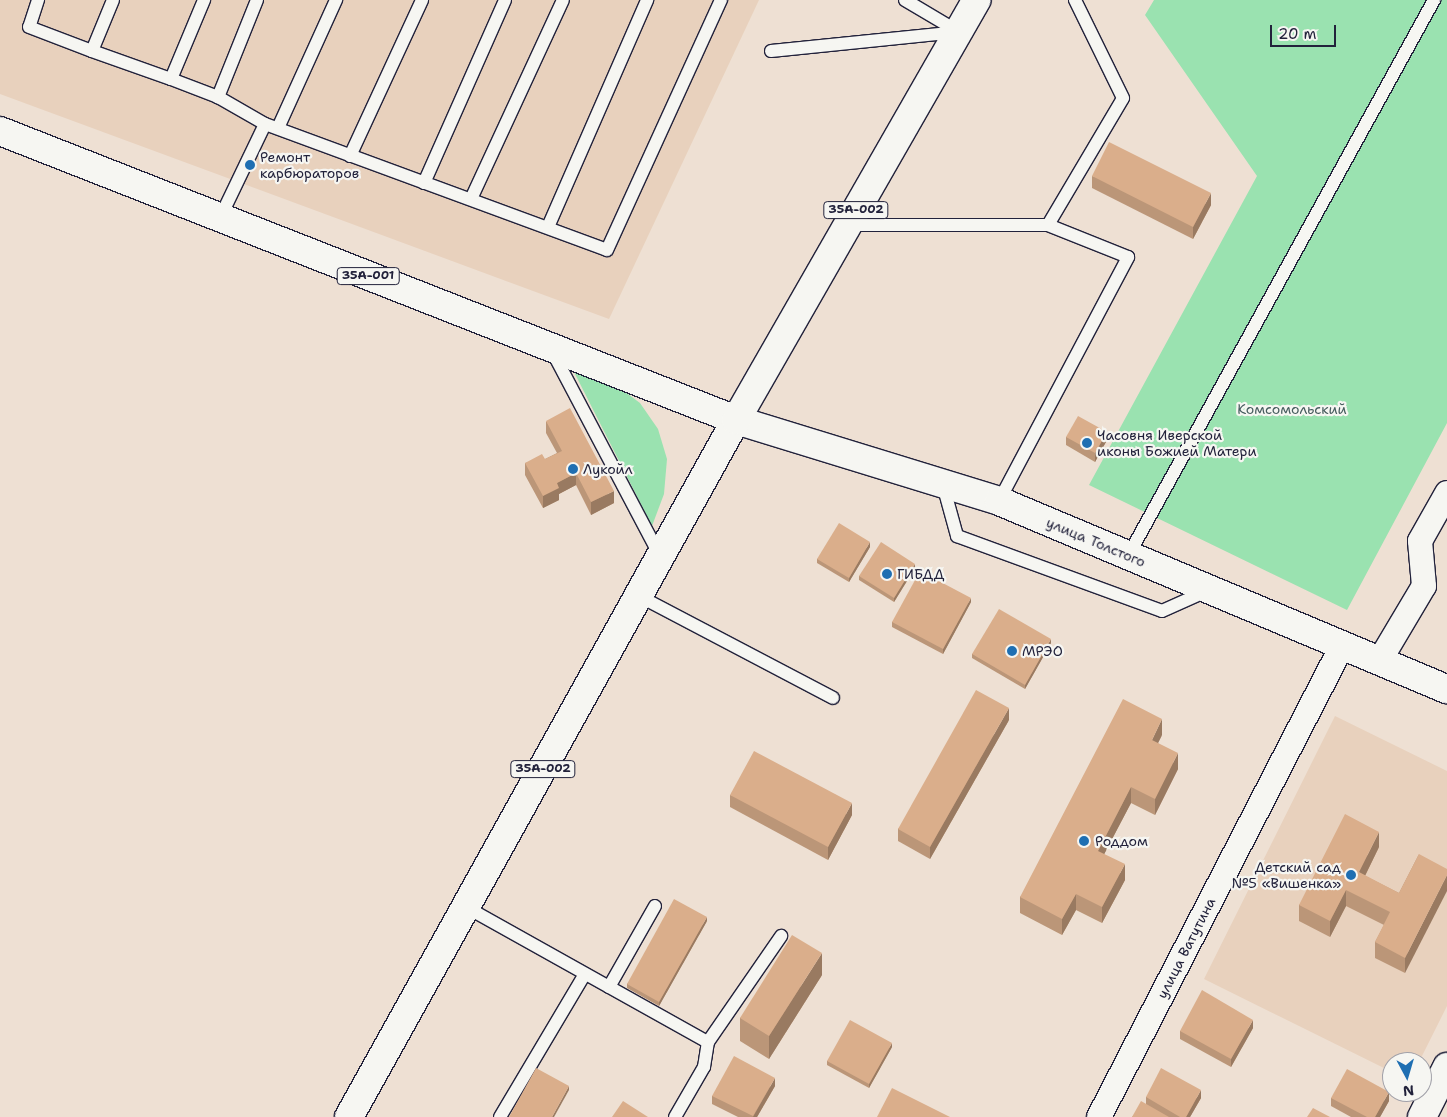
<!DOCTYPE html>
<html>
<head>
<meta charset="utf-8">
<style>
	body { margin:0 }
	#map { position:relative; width:1447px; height:1117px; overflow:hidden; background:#eee0d3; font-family:"Shantell Sans",sans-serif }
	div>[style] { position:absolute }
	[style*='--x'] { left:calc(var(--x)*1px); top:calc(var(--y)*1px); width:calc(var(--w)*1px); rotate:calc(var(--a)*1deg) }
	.built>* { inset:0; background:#e8d1bd }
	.green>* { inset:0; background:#9ae2b0 }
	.roads { filter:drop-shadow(1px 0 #22223b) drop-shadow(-1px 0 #22223b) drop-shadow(0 1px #22223b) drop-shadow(0 -1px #22223b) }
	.service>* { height:12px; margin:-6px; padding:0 6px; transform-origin:6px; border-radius:6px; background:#f6f6f2 }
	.minor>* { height:24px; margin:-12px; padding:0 12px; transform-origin:12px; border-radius:12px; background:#f6f6f2 }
	.secondary>* { height:28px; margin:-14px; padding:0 14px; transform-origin:14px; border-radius:14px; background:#f6f6f2 }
	.trunk>* { height:28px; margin:-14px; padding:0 14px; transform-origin:14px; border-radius:14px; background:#f6f6f2 }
	.wall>* { inset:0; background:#bb9678 }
	.shaded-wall>* { inset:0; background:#997a61 }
	.building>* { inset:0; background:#daae8b }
	.dots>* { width:14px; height:14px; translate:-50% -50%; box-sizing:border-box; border:2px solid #f6f6f2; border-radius:50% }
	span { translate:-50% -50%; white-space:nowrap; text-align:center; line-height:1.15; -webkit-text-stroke:4.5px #f6f6f2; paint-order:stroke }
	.shield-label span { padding:1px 4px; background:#f6f6f2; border:1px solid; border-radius:4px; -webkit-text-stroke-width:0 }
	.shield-label { font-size:12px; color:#22223b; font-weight:700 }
	.poi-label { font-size:14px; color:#22223b }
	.left { translate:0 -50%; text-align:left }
	.right { translate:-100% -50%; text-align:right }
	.park-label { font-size:14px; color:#465c5e }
	.street-label { font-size:14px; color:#22223b }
	.north { position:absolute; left:1382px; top:1052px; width:50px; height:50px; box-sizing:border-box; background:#f6f6f2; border:1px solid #a1a1a9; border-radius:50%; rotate:174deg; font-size:14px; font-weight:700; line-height:20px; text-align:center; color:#22223b }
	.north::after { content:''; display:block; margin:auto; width:18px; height:22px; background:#1f6fb2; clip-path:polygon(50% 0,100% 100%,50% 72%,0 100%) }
	.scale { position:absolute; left:1270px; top:25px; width:66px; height:22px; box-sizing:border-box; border:2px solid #22223b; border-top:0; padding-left:6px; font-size:15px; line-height:18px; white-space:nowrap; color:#22223b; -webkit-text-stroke:4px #f6f6f2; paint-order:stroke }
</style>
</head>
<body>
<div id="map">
	<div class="built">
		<div style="clip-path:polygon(0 0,759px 0,609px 319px,0 94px)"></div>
		<div style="clip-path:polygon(1335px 716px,1447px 771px,1447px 1006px,1419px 1062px,1392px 1062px,1392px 1072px,1204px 979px)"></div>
	</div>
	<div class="green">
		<div style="clip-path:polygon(1154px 0,1447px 0,1447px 423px,1347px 610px,1089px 485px,1257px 176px,1145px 15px)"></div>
		<div style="clip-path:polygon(572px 368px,613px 383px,640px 403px,658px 429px,667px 459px,664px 494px,652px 526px)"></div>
	</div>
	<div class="roads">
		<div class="service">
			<div style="--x:38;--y:0;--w:28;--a:108"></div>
			<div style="--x:29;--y:27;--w:67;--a:20.9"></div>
			<div style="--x:92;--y:51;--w:55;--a:-67.6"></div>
			<div style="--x:257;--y:0;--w:105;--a:111.9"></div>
			<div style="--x:218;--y:97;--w:54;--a:29.9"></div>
			<div style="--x:265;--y:124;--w:364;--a:20.2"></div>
			<div style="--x:607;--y:250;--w:275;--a:-65.5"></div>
			<div style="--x:905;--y:0;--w:63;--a:30.7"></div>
			<div style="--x:92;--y:51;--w:84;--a:19.5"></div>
			<div style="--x:171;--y:79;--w:86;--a:-67.3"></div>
			<div style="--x:771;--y:51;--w:189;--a:-5.8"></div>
			<div style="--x:171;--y:79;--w:50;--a:21"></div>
			<div style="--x:278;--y:128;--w:141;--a:-65.6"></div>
			<div style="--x:350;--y:156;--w:172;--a:-65.2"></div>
			<div style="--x:424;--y:183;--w:200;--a:-66.1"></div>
			<div style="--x:471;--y:199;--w:219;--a:-65.2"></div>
			<div style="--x:220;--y:218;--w:104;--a:-64.4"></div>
			<div style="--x:847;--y:225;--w:201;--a:0"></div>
			<div style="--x:1048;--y:225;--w:147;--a:-59.4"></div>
			<div style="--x:1123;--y:98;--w:109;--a:-116.1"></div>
			<div style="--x:548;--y:227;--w:248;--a:-66.4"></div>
			<div style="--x:552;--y:351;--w:232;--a:62.2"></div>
			<div style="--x:943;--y:485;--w:53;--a:74.6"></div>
			<div style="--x:957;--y:536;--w:218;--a:20.1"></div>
			<div style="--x:1162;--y:611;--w:49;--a:-24"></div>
			<div style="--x:999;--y:501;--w:276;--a:-62.1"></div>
			<div style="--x:1128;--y:257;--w:86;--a:-158.2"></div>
			<div style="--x:1128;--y:556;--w:635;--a:-61.17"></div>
			<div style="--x:639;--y:596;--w:219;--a:27.7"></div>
			<div style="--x:466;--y:907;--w:277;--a:29.2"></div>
			<div style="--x:708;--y:1042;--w:129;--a:-55.4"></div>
			<div style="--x:609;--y:987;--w:93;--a:-60.4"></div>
			<div style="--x:500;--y:1117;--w:166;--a:-59.3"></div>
			<div style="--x:675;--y:1117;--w:58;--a:-59.9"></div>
			<div style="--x:704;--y:1067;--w:25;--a:-81"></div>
		</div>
		<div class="minor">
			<div style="--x:1380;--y:660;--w:86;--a:-59.3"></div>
			<div style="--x:1424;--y:586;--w:45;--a:-95.1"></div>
			<div style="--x:1420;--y:541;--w:55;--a:-60.6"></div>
			<div style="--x:1099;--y:1117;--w:530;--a:-62.71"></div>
		</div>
		<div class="secondary">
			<div style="--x:736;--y:420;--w:275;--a:17.1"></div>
			<div style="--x:999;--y:501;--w:486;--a:22.8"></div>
			<div style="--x:1422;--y:1117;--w:56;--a:-63.4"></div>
		</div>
		<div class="trunk">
			<div style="--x:0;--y:131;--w:791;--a:21.44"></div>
			<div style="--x:349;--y:1117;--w:797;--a:-60.96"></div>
			<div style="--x:736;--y:420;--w:484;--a:-60.2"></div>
		</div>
	</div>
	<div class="wall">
		<div style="clip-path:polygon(1092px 176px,1211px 205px,1193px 239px,1092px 188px)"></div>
		<div style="clip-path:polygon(546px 421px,614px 503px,591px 515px,576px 485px,559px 494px,559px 500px,543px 508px,525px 475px,525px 463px,545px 459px,557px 453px,546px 433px)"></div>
		<div style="clip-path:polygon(1066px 437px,1107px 440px,1095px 462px,1066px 445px)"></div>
		<div style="clip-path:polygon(870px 547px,849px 582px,817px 563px,817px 559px)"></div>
		<div style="clip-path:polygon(915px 568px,894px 602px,859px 580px,859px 576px)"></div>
		<div style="clip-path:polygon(971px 602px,943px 654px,892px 627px,892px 622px)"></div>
		<div style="clip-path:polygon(1051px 643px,1025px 689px,972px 658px,972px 654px)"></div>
		<div style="clip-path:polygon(1009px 720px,930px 859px,898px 841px,898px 829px)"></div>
		<div style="clip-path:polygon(1162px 735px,1158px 743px,1178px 769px,1155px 815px,1131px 803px,1104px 854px,1125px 880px,1102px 923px,1076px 910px,1062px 935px,1020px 913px,1020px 897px)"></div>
		<div style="clip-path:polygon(730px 795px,852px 815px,828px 860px,730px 807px)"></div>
		<div style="clip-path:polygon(1379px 847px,1365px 876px,1399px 893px,1419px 854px,1405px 973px,1375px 958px,1375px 942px,1384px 925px,1346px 906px,1330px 937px,1299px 921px,1299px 905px)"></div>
		<div style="clip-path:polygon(707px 921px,659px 1006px,627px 988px,627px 984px)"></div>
		<div style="clip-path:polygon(822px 975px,769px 1059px,740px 1041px,740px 1018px)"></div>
		<div style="clip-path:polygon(1253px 1028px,1231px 1067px,1180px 1039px,1180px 1031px)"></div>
		<div style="clip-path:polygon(892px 1047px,869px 1088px,827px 1065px,827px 1061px)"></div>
		<div style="clip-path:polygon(775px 1086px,757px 1117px,738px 1117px,712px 1104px,712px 1096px)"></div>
		<div style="clip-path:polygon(1146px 1097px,1201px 1098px,1190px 1117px,1132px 1117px,1146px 1104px)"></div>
		<div style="clip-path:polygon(1331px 1098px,1389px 1101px,1380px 1117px,1351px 1117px,1331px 1106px)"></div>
	</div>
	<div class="shaded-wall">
		<div style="clip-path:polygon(1211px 193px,1211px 205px,1193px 239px,1193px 227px)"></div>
		<div style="clip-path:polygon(1107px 432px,1107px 440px,1095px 462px,1095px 453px)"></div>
		<div style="clip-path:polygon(576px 473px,576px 485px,559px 494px,559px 500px,543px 508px,543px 496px,557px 483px)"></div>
		<div style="clip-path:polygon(614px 491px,614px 503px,591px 515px,591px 502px)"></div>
		<div style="clip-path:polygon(870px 542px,870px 547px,849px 582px,849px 578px)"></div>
		<div style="clip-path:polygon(915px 564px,915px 568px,894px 602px,894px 598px)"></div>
		<div style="clip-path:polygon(971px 598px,971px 602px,943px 654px,943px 649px)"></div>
		<div style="clip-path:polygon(1051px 639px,1051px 643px,1025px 689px,1025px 685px)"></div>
		<div style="clip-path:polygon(1009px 708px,1009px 720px,930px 859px,930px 847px)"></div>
		<div style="clip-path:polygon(1162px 719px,1162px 735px,1152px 755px,1152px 740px)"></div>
		<div style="clip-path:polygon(1178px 753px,1178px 769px,1155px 815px,1155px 799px)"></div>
		<div style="clip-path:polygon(1131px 787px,1131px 803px,1098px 866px,1098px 851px)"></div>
		<div style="clip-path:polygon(852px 803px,852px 815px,828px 860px,828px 847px)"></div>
		<div style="clip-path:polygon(1379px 832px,1379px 847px,1359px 888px,1359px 872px)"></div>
		<div style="clip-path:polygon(1125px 864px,1125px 880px,1102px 923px,1102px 907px)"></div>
		<div style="clip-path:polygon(1447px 875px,1447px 891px,1405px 973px,1405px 958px)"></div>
		<div style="clip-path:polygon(1346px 890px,1346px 906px,1330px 937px,1330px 921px)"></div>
		<div style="clip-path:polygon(1076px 894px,1076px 910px,1062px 935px,1062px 919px)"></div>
		<div style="clip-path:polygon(707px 917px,707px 921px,659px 1006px,659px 1002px)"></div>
		<div style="clip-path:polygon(822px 953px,822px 975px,769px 1059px,769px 1036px)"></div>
		<div style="clip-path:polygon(1253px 1020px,1253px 1028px,1231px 1067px,1231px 1059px)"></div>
		<div style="clip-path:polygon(892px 1043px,892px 1047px,869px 1088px,869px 1084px)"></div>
		<div style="clip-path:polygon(775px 1078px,775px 1086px,757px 1117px,753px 1117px)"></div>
		<div style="clip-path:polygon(569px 1086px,569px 1090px,554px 1117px,552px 1117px)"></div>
		<div style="clip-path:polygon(1201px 1090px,1201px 1098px,1190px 1117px,1186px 1117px)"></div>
		<div style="clip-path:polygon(1389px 1092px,1389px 1101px,1380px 1117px,1375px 1117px)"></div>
	</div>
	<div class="building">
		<div style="clip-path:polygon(1109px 142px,1211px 193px,1193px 227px,1092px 176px)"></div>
		<div style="clip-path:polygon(570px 408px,614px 491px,591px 502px,576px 473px,557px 483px,559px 488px,543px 496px,525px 463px,542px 454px,545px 459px,562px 451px,546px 421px)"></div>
		<div style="clip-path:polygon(1078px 416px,1107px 432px,1095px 453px,1066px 437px)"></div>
		<div style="clip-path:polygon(839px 523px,870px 542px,849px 578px,817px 559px)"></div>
		<div style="clip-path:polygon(881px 542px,915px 564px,894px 598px,859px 576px)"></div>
		<div style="clip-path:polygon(920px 571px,971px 598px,943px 649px,892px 622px)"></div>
		<div style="clip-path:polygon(999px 609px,1051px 639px,1025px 685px,972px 654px)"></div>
		<div style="clip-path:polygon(976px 690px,1009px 708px,930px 847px,898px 829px)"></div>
		<div style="clip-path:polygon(1123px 699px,1162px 719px,1152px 740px,1178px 753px,1155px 799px,1131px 787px,1098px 851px,1125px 864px,1102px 907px,1076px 894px,1062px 919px,1020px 897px)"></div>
		<div style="clip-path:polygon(754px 751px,852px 803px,828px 847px,730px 795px)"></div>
		<div style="clip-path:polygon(1345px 814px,1379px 832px,1359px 872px,1399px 893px,1419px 854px,1447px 869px,1447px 875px,1405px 958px,1375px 942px,1390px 912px,1346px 890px,1330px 921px,1299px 905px)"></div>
		<div style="clip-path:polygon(674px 899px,707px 917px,659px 1002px,627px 984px)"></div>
		<div style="clip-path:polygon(792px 935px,822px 953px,769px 1036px,740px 1018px)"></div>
		<div style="clip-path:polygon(1202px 990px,1253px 1020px,1231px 1059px,1180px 1031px)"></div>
		<div style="clip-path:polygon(850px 1020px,892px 1043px,869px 1084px,827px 1061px)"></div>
		<div style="clip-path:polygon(734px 1056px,775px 1078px,753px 1116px,712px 1096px)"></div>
		<div style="clip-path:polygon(536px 1068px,569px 1086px,552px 1117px,509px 1117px)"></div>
		<div style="clip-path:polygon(1161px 1068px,1201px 1090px,1186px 1117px,1180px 1117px,1146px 1097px)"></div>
		<div style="clip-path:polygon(1347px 1069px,1389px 1092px,1375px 1117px,1367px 1117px,1331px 1098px)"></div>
		<div style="clip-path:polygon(892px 1088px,950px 1117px,877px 1117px)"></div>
		<div style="clip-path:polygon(623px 1101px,648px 1117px,612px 1117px)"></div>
		<div style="clip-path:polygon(1141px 1101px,1169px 1117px,1132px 1117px)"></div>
		<div style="clip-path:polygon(1313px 1108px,1330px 1117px,1307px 1117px)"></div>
	</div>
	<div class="dots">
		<div style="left:250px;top:165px;background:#1f6fb2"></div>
		<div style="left:1087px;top:443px;background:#1f6fb2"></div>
		<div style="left:573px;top:469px;background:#1f6fb2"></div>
		<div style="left:887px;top:574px;background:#1f6fb2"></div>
		<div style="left:1012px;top:651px;background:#1f6fb2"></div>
		<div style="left:1084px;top:841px;background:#1f6fb2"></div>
		<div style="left:1351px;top:875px;background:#1f6fb2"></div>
	</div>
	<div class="shield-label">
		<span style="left:856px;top:210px">35А-002</span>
		<span style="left:368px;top:276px">35А-001</span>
		<span style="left:543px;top:769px">35А-002</span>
	</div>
	<div class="poi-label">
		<span class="left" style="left:260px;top:165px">Ремонт<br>карбюраторов</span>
		<span class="left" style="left:1097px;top:443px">Часовня Иверской<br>иконы Божией Матери</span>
		<span class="left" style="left:583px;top:469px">Лукойл</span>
		<span class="left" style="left:897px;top:574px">ГИБДД</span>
		<span class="left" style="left:1022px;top:651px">МРЭО</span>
		<span class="left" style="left:1095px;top:841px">Роддом</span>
		<span class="right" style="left:1341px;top:875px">Детский сад<br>№5 «Вишенка»</span>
	</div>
	<div class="park-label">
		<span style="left:1292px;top:409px">Комсомольский</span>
	</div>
	<div class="street-label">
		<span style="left:1096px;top:542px;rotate:23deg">улица Толстого</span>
		<span style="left:1186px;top:948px;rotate:-63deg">улица Ватутина</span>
	</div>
	<div class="north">N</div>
	<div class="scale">20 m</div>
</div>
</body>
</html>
